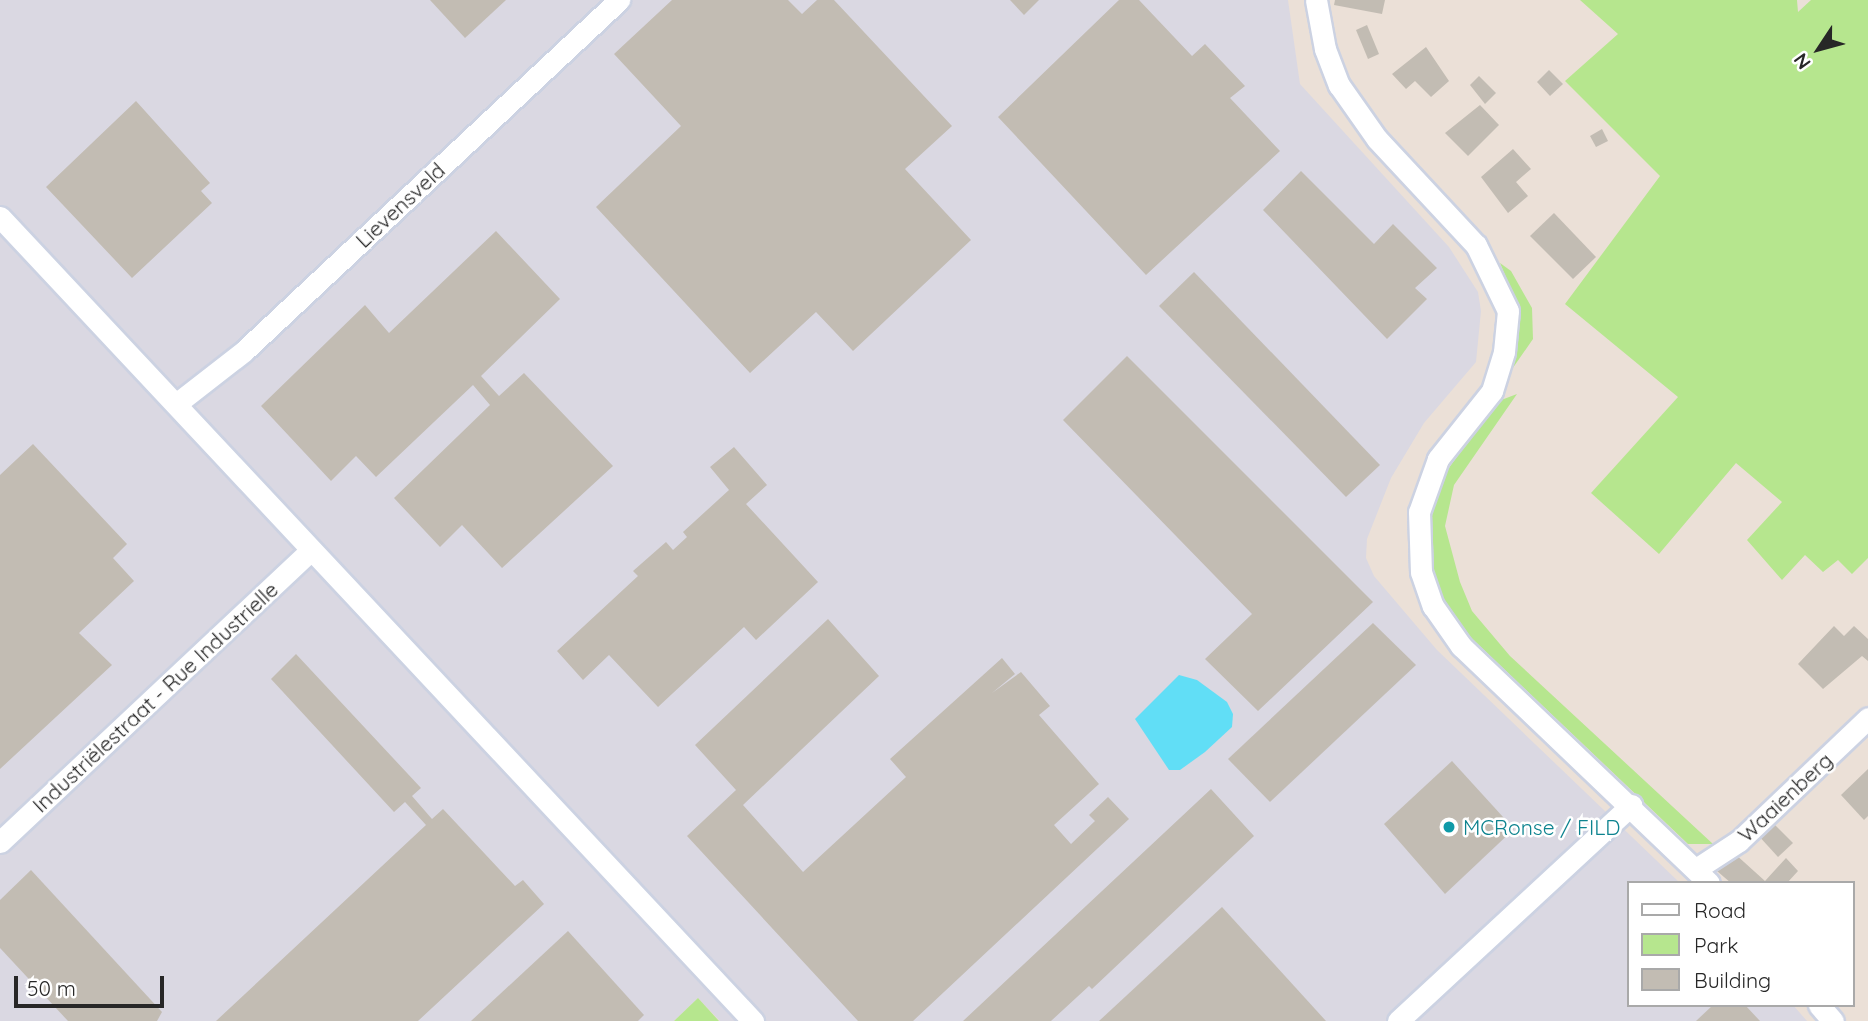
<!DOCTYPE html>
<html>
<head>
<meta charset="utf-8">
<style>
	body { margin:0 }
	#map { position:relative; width:1868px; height:1021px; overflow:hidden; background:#ebe0d7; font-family:Quicksand,sans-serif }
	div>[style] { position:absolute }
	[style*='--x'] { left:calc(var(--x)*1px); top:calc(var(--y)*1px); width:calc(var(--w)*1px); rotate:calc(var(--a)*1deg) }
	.industrial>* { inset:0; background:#dad8e2 }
	.green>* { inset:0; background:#b6e68e }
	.water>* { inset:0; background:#61def6 }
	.building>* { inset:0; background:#c2bcb3 }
	.roads { filter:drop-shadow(2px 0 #ccd2e2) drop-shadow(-2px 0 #ccd2e2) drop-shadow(0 2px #ccd2e2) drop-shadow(0 -2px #ccd2e2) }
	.minor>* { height:21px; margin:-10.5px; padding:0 10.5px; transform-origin:10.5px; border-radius:10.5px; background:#fff }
	.dots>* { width:19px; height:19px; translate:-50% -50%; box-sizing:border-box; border:4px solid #fff; border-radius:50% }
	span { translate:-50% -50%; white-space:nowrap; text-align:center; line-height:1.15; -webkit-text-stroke:5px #fff; paint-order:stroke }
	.street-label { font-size:21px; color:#272727 }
	.culture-label { font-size:21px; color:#0d838f }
	.left { translate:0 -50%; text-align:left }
	.legend { position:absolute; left:1627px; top:881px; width:228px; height:126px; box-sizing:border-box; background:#fff; border:2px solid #a9a9a9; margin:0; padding:9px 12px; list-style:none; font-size:21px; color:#272727 }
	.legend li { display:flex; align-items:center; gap:14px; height:35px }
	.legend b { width:35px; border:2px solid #a9a9a9 }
	.north { position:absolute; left:1784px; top:14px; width:70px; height:70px; -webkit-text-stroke:5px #fff; paint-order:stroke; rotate:234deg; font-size:19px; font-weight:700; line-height:28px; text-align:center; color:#272727 }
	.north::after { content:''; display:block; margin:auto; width:24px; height:32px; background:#272727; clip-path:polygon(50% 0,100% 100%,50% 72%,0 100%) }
	.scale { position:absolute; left:14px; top:976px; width:150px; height:32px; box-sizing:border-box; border:4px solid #272727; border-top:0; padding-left:9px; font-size:21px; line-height:24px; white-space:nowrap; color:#272727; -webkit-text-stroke:5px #fff; paint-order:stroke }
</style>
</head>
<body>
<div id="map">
	<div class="industrial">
		<div style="clip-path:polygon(0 0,1288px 0,1300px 84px,1449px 247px,1478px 292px,1481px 311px,1476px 362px,1424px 423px,1391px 478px,1367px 539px,1366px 558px,1374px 576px,1437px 650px,1680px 883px,1628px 883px,1628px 1005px,1793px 1005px,1807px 1021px,720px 1021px,698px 998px,674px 1021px,0 1021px)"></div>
	</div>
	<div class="green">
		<div style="clip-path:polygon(1580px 0,1797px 0,1798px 12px,1811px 0,1868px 0,1868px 558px,1852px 574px,1838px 560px,1823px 572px,1805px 555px,1782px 580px,1747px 540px,1782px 502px,1736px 463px,1659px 554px,1591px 493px,1678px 397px,1565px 304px,1660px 176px,1565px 81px,1618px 34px)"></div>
		<div style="clip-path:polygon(1500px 263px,1511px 271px,1532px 308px,1533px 339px,1510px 372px,1506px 370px,1512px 292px)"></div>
		<div style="clip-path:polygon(1517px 394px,1454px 485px,1445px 526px,1460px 582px,1472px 611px,1510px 656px,1713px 844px,1688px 844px,1464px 631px,1436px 592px,1426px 517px,1441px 479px,1496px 402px)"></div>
		<div style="clip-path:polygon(698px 998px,719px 1021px,674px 1021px)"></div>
	</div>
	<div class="water">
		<div style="clip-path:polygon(1179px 675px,1197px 680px,1227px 702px,1233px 714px,1232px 727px,1205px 752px,1180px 770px,1169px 770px,1135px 719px)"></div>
	</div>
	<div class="building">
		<div style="clip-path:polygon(430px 0,506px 0,465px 38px)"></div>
		<div style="clip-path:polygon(672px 0,788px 0,802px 14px,817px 0,834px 0,952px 126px,905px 169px,971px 240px,853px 351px,816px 312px,750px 373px,596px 207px,681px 126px,614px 54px)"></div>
		<div style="clip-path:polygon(1010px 0,1039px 0,1024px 15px)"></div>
		<div style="clip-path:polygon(1119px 0,1139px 0,1192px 56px,1205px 44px,1245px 86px,1230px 98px,1280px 151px,1146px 275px,998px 117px)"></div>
		<div style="clip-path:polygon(1335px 0,1385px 0,1382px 14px,1334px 5px)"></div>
		<div style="clip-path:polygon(1367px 25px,1379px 54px,1368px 59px,1356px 30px)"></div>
		<div style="clip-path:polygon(1426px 47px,1449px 81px,1431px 97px,1415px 81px,1406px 89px,1392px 74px)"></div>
		<div style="clip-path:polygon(1549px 70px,1563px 84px,1550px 96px,1537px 82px)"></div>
		<div style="clip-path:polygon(1479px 76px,1496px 93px,1485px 104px,1470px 85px)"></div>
		<div style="clip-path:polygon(136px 101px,210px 183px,201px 191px,212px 203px,132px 278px,46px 187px)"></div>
		<div style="clip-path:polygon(1480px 105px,1499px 125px,1468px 156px,1445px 133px)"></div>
		<div style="clip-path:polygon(1602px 129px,1608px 141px,1596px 147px,1590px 136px)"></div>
		<div style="clip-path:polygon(1513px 149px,1531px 169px,1516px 182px,1528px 196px,1508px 213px,1481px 177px)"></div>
		<div style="clip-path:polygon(1301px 171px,1374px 244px,1393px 224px,1437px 268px,1415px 288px,1427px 299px,1387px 339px,1263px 210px)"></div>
		<div style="clip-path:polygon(1554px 213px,1596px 257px,1573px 279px,1530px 236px)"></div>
		<div style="clip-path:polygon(496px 231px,560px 299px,481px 376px,499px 396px,524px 373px,613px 466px,502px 568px,462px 525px,440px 547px,394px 498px,490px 405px,473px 385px,376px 477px,356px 456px,331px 481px,261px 406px,365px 305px,389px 333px)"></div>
		<div style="clip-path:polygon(1194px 272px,1380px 465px,1346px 497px,1159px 306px)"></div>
		<div style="clip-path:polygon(1127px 356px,1373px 602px,1258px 711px,1205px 659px,1252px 614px,1063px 420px)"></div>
		<div style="clip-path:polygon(33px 444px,127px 544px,113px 558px,134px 581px,79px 633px,112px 665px,0 769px,0 475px)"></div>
		<div style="clip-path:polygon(734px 447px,767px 485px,746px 504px,818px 582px,756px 640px,744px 627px,658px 707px,609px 655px,583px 680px,557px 651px,638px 576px,633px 571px,666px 542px,673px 550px,687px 537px,683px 532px,729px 490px,710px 467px)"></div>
		<div style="clip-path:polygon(828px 619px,879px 676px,743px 805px,803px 872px,906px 777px,890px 759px,1002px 658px,1015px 674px,992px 693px,1021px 672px,1050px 706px,1039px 715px,1099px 784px,1054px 825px,1071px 844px,1095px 821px,1089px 815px,1108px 797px,1129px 819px,913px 1021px,858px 1021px,687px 836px,736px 790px,695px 745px)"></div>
		<div style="clip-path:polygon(1373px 623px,1416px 665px,1270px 802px,1228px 759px)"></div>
		<div style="clip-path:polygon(1834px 626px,1844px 636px,1854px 626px,1868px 639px,1868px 661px,1862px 656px,1823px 689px,1798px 664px)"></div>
		<div style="clip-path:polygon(296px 654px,421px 788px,412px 796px,432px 819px,443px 809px,515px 886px,523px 880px,544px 904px,418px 1021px,216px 1021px,426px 825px,405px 802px,394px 812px,271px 679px)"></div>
		<div style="clip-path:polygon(1452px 761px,1514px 829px,1445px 894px,1384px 824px)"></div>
		<div style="clip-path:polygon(1868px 769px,1868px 816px,1864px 820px,1841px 795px)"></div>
		<div style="clip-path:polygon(1211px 789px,1254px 836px,1092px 989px,1089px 986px,1051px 1021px,963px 1021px)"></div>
		<div style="clip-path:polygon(1771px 821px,1793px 843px,1778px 857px,1757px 834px)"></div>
		<div style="clip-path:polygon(1734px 853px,1765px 881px,1786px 858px,1798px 871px,1787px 883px,1731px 883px,1717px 871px)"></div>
		<div style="clip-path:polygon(31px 870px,162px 1012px,157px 1021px,68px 1021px,0 948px,0 900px)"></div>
		<div style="clip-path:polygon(1222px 907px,1326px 1021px,1099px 1021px)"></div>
		<div style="clip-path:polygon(568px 931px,644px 1015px,638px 1021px,471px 1021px)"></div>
		<div style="clip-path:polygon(1713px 1005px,1745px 1005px,1760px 1021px,1696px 1021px)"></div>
	</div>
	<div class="roads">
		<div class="minor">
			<div style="--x:1316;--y:0;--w:50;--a:79.6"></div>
			<div style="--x:1325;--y:49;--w:39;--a:69"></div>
			<div style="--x:1339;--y:85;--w:66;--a:54.9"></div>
			<div style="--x:1377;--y:139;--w:145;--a:47"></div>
			<div style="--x:1476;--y:245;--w:73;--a:64.1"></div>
			<div style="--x:1508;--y:311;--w:41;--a:95.6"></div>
			<div style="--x:1504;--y:352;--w:41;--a:107.1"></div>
			<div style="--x:1492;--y:391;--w:87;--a:128.5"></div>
			<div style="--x:1438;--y:459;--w:56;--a:109.7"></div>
			<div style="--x:1419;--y:512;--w:60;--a:88.1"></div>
			<div style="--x:1421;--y:572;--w:36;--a:71"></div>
			<div style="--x:1433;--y:606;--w:49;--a:55"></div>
			<div style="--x:1461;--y:646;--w:343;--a:43.7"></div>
			<div style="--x:0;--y:217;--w:1102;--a:46.88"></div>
			<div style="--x:176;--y:404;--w:86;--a:-37.9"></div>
			<div style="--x:244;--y:351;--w:514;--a:-43.11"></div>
			<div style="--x:0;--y:842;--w:425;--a:-43.2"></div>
			<div style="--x:1696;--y:869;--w:51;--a:-33.1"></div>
			<div style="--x:1739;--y:841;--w:178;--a:-43.6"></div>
			<div style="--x:1819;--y:1005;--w:21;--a:49"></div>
			<div style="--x:1398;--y:1021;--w:318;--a:-42.8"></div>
		</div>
	</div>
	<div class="dots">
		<div style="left:1449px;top:827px;background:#0f9aa8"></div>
	</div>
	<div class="street-label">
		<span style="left:400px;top:205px;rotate:-43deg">Lievensveld</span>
		<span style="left:155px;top:697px;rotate:-43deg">Industriëlestraat - Rue Industrielle</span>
		<span style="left:1785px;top:797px;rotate:-43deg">Waaienberg</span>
	</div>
	<div class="culture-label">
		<span class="left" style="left:1463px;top:827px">MCRonse / FILD</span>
	</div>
	<ul class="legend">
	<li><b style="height:9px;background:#fff"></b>Road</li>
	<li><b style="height:19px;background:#b6e68e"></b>Park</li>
	<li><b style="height:19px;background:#c2bcb3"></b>Building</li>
	</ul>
	<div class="north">N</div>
	<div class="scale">50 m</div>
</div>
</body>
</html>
